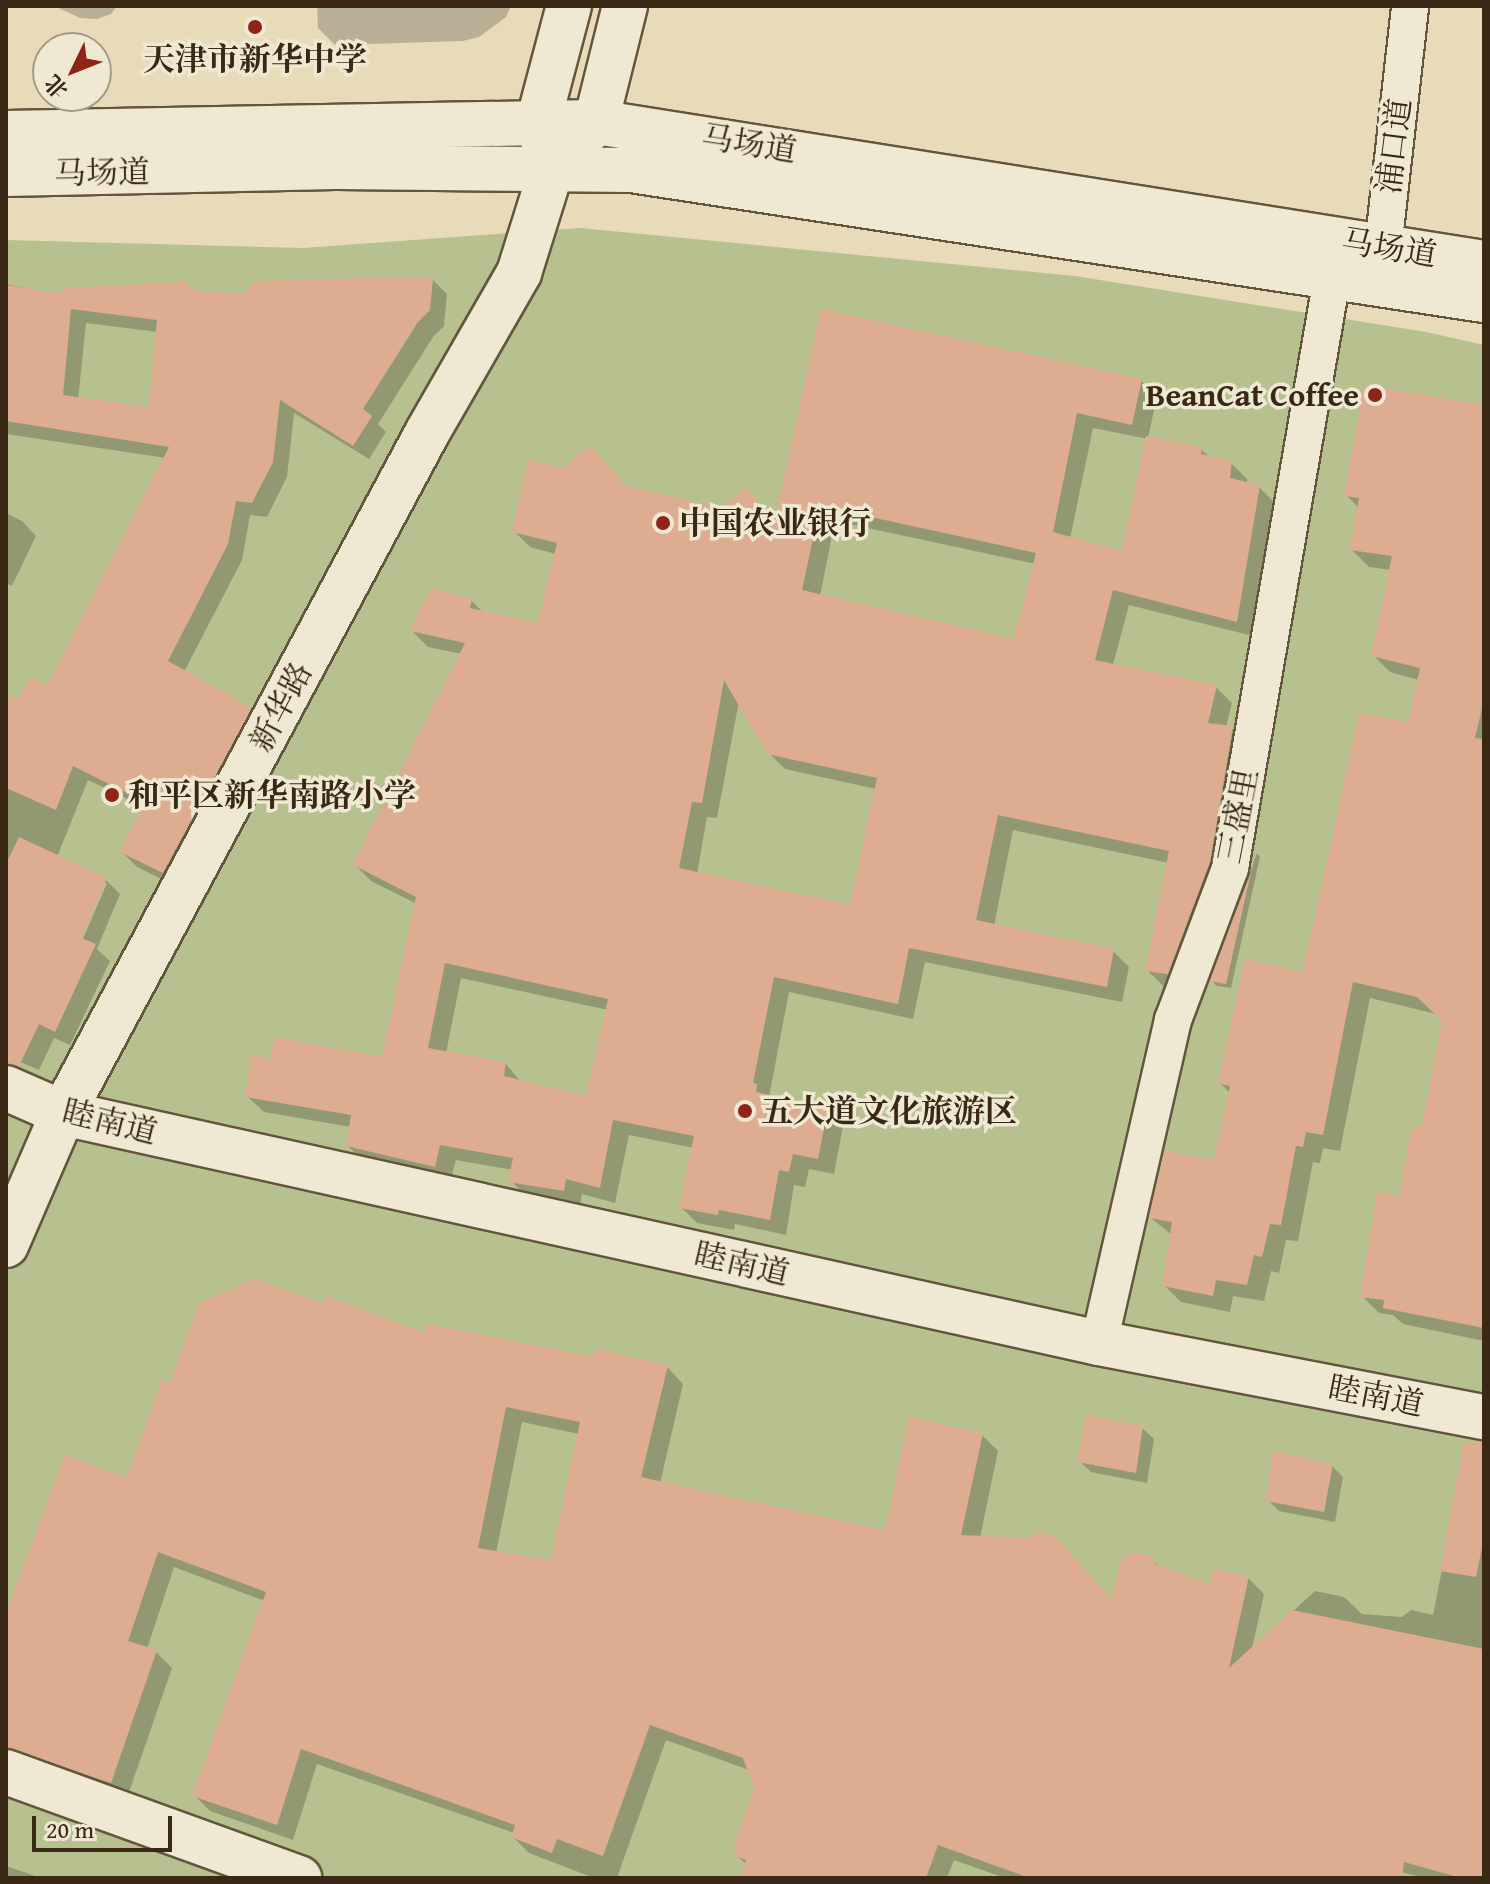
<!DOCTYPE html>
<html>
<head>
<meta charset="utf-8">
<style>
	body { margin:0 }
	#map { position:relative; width:1490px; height:1884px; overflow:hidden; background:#e7dbba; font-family:"Gentium Book Plus","Noto Serif SC",serif }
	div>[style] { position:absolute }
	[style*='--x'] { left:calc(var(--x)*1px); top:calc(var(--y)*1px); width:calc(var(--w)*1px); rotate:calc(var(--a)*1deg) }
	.green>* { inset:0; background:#b7c08f }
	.shadow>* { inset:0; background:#0003 }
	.building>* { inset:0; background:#dead91 }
	.roads { filter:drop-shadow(2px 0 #64553d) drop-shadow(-2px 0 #64553d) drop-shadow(0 2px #64553d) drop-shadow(0 -2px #64553d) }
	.street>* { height:36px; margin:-18px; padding:0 18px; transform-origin:18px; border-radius:18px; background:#efe8d2 }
	.secondary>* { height:44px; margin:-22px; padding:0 22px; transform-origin:22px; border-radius:22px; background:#efe8d2 }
	.dots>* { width:22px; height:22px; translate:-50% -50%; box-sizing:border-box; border:4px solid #efe8d2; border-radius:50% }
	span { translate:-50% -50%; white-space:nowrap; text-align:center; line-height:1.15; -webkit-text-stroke:7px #efe8d2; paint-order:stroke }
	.poi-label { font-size:32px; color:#392813; font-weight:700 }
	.right { translate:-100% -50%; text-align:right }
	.left { translate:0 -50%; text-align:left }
	.street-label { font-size:32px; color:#392813 }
	.frame { position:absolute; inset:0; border:8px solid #392813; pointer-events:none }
	.north { position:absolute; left:32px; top:32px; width:80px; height:80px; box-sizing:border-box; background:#efe8d2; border:2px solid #a69b86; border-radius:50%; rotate:227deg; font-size:22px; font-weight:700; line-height:32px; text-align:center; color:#392813 }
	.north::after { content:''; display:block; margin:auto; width:28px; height:36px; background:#8f2418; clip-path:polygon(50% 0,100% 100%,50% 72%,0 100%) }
	.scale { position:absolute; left:32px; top:1816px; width:140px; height:36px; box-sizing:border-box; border:4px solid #392813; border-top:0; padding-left:10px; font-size:24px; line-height:28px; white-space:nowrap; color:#392813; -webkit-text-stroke:6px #efe8d2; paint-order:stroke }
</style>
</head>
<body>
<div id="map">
	<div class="green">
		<div style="clip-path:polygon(580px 228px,1075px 276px,1426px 332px,1484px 345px,1484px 1878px,6px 1878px,6px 240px,303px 248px)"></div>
	</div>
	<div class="shadow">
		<div style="clip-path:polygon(54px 6px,117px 6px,111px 14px,97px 19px,80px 18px)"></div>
		<div style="clip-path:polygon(317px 6px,511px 6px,506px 17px,479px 37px,463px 41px,335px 45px,318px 28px)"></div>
		<div style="clip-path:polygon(evenodd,433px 280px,447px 294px,444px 326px,433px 337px,378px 424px,386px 432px,369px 459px,294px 413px,287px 477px,267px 517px,250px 515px,242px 560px,184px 672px,250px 709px,265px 724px,178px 887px,137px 867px,122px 852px,144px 807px,88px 780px,57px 857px,105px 879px,120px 894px,97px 949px,110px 961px,70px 1045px,54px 1038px,39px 1070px,6px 1056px,6px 697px,20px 703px,48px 688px,166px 458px,6px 434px,6px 284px,64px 297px,245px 295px,433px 280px,86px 323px,158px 332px,151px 410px,78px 400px,86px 323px,433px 280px,102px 883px,107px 883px,79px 948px,76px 946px,102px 883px)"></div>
		<div style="clip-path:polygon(evenodd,1141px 381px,1157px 397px,1148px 438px,1201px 449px,1210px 458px,1231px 463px,1247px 479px,1247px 484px,1259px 487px,1275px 503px,1253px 636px,1129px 605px,1113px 665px,1216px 687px,1232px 703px,1226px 727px,1232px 728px,1248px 744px,1184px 989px,1163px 986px,1147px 970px,1169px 863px,1013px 830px,994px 926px,1113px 951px,1129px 967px,1122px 1002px,925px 962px,913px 1019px,789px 992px,769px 1097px,827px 1110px,843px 1126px,834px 1174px,809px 1169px,805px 1187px,794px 1185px,786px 1235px,735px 1224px,734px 1230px,697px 1223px,681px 1207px,694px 1148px,629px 1135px,615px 1203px,582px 1194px,580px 1206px,527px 1197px,511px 1181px,513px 1170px,456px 1160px,450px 1182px,364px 1162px,348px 1146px,351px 1127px,264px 1112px,247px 1096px,272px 1062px,384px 1059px,417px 904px,371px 881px,355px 865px,462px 654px,428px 647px,412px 631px,471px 600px,484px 613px,540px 625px,556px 554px,530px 547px,514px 531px,627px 489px,777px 522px,1141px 381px,1093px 428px,1148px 439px,1124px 554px,1070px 539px,1093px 428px,1141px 381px,835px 521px,1036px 564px,1016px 641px,820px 596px,835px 521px,1141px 381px,739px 701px,768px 752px,785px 769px,876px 789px,851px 907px,697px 874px,707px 817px,717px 818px,739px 701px,1141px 381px,461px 978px,608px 1010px,588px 1098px,521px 1082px,505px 1063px,446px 1053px,461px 978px)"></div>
		<div style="clip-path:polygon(1484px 408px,1484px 1341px,1403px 1324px,1393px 1315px,1379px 1313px,1362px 1296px,1402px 1199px,1424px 1126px,1444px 1021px,1436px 1014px,1370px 998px,1340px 1151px,1323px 1148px,1320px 1163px,1313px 1162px,1298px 1241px,1286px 1240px,1279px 1273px,1271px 1271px,1264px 1301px,1233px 1296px,1230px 1312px,1181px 1302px,1164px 1285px,1172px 1235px,1151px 1218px,1216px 1163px,1230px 1093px,1220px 1083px,1304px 974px,1409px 724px,1419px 680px,1390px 672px,1373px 655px,1391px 570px,1369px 567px,1352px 550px,1359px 508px,1347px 496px)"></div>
		<div style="clip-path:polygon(6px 513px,22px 521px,36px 536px,12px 586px,6px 583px)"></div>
		<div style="clip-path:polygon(1257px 853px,1260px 857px,1231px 988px,1217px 986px,1212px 981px)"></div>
		<div style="clip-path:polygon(evenodd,325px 1307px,425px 1335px,667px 1367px,683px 1384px,660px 1484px,887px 1532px,982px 1435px,998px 1451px,980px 1538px,1113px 1603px,1150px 1558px,1161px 1568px,1212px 1587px,1248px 1578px,1264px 1594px,1252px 1649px,1315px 1591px,1344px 1597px,1362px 1614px,1402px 1617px,1411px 1610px,1433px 1615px,1458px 1489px,1484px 1495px,1484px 1878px,1424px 1878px,1384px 1867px,1381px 1878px,1005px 1878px,954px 1860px,947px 1878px,745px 1878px,747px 1865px,737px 1856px,756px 1789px,749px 1770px,666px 1740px,617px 1878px,594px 1878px,529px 1853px,513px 1837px,514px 1833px,317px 1764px,293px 1840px,210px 1811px,194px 1795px,265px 1601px,174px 1567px,147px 1649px,156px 1652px,172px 1668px,127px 1798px,6px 1761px,6px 1605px,11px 1606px,129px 1480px,171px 1385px,325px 1307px,522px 1422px,579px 1434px,553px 1562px,496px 1553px,522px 1422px)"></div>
		<div style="clip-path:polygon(1142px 1428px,1154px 1439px,1147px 1483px,1091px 1472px,1079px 1461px)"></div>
		<div style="clip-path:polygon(1332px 1466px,1343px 1477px,1335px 1522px,1279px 1511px,1268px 1500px)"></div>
		<div style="clip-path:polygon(6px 1866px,41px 1878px,6px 1878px)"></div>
	</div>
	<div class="building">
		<div style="clip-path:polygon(evenodd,406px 277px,433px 278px,430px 310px,418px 322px,363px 409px,372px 416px,353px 446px,280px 400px,273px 462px,252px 503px,236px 501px,228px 544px,168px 661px,252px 708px,163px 873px,120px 852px,145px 802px,73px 766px,56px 810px,6px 788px,6px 694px,19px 700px,30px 677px,47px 686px,169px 447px,6px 421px,6px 285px,62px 294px,63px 288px,186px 282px,196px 292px,245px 293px,255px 281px,406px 277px,71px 309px,157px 320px,149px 407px,63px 395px,71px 309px)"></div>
		<div style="clip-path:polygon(evenodd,821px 309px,1142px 379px,1132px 425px,1077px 413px,1053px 532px,1122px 551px,1146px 436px,1202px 447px,1201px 454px,1232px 461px,1230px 478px,1260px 485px,1237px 622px,1113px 590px,1095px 660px,1217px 685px,1208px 723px,1233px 726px,1210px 862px,1168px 974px,1145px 971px,1169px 851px,998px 815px,976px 920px,1114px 949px,1107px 987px,909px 948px,898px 1004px,774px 977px,753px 1083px,757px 1084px,756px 1092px,828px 1108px,818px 1159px,793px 1154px,789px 1172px,779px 1170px,770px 1220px,719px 1210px,718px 1215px,679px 1208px,694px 1136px,613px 1120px,600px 1188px,566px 1179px,564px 1191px,508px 1182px,513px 1158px,440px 1145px,435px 1167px,346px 1146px,351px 1115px,245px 1097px,251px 1055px,271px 1059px,274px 1037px,382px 1057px,416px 897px,353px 865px,465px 643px,410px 631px,431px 588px,472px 599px,470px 608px,538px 623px,557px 543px,512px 532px,528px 460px,564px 468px,582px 451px,592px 447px,625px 486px,723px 508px,745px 487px,775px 519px,821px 309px,820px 506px,1036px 553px,1014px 639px,802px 590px,820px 506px,821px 309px,724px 680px,767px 754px,877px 778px,850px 905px,679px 868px,692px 802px,702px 803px,724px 680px,821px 309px,445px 963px,608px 999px,586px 1096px,504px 1076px,506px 1062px,428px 1048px,445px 963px)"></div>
		<div style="clip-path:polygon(1364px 385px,1484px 405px,1484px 700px,1475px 738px,1484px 739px,1484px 1328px,1383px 1308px,1384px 1300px,1360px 1297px,1377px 1192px,1400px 1196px,1411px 1129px,1422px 1125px,1442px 1021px,1417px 997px,1353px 982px,1323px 1135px,1306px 1132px,1303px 1147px,1296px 1146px,1281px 1225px,1270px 1224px,1262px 1257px,1254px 1255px,1247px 1285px,1216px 1280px,1213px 1296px,1162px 1286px,1172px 1222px,1149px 1218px,1165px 1151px,1214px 1160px,1230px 1086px,1218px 1083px,1245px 959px,1303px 972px,1359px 713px,1408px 722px,1420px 668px,1371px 656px,1392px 556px,1350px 550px,1359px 498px,1344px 496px)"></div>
		<div style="clip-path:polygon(19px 837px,107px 878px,81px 938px,96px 944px,55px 1032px,39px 1024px,19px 1066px,6px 1063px,6px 864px)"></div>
		<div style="clip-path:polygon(1256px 850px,1226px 984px,1210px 981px,1250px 875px)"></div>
		<div style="clip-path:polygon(evenodd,255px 1279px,324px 1304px,327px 1296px,424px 1333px,426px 1324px,593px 1357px,595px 1349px,668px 1365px,641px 1477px,716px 1494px,885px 1530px,909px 1417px,983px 1433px,961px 1535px,1029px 1538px,1037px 1533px,1054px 1535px,1112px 1600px,1120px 1562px,1134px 1552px,1152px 1556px,1155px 1564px,1210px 1584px,1213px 1569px,1249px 1576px,1229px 1668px,1292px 1610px,1484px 1649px,1484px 1878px,1461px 1878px,1404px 1862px,1402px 1878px,1030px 1878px,938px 1845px,926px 1878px,741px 1878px,746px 1860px,735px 1856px,737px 1851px,733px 1849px,754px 1789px,743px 1758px,650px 1725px,603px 1856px,557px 1839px,552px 1853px,511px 1837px,515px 1825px,301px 1749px,277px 1825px,192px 1796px,266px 1592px,158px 1552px,128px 1641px,157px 1650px,111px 1783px,6px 1748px,6px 1613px,65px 1455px,127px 1478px,162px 1380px,170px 1383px,199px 1303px,255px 1279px,506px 1407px,580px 1422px,551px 1560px,478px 1548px,506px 1407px)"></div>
		<div style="clip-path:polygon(1086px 1415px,1143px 1426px,1136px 1473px,1077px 1462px)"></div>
		<div style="clip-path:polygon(1464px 1441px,1484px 1443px,1484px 1537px,1476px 1577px,1440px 1571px)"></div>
		<div style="clip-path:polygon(1273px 1451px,1333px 1464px,1324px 1512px,1266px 1501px)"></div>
	</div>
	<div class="roads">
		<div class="street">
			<div style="--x:1380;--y:275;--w:271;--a:-83.6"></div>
			<div style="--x:1099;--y:1343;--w:331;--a:-77.1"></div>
			<div style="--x:1173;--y:1020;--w:162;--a:-69.4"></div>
			<div style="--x:1230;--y:868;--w:599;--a:-80.19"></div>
		</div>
		<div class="secondary">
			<div style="--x:6;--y:133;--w:590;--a:-1.07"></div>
			<div style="--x:596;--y:122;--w:899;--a:9.02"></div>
			<div style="--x:546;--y:151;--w:29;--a:-106"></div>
			<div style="--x:538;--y:123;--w:121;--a:-75.2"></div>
			<div style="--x:6;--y:174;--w:329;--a:-1.2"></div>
			<div style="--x:335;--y:167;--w:296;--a:0.6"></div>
			<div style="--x:631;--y:170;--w:863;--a:8.67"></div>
			<div style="--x:6;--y:1088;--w:62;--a:23.7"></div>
			<div style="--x:63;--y:1113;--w:1061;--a:12.52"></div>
			<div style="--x:1099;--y:1343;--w:392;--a:10.9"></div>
			<div style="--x:6;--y:1245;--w:144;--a:-66.6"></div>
			<div style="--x:63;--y:1113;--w:771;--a:-61.84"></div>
			<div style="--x:427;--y:433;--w:185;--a:-60.1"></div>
			<div style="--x:519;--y:273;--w:110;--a:-72.6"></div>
			<div style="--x:552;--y:168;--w:64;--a:-46.3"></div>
			<div style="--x:596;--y:122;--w:120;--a:-76"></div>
			<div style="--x:6;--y:1772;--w:312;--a:19.9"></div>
		</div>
	</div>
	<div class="dots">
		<div style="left:255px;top:27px;background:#8f2418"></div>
		<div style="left:1375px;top:395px;background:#8f2418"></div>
		<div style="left:663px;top:523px;background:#8f2418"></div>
		<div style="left:112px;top:795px;background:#8f2418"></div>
		<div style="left:745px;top:1111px;background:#8f2418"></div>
	</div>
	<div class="poi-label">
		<span style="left:255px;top:59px">天津市新华中学</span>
		<span class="right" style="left:1359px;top:395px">BeanCat Coffee</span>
		<span class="left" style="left:679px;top:523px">中国农业银行</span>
		<span class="left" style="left:128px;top:795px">和平区新华南路小学</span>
		<span class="left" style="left:761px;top:1111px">五大道文化旅游区</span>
	</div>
	<div class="street-label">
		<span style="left:749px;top:144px;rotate:9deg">马场道</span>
		<span style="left:1394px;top:146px;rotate:-83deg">浦口道</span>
		<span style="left:102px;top:173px;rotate:-1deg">马场道</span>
		<span style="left:1389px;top:248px;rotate:9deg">马场道</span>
		<span style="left:281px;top:707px;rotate:-62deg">新华路</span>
		<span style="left:1238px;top:816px;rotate:-79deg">三盛里</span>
		<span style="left:110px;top:1122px;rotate:14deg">睦南道</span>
		<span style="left:742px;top:1264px;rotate:13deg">睦南道</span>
		<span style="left:1376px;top:1396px;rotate:11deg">睦南道</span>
	</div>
	<div class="frame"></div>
	<div class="north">北</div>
	<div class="scale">20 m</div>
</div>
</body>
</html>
